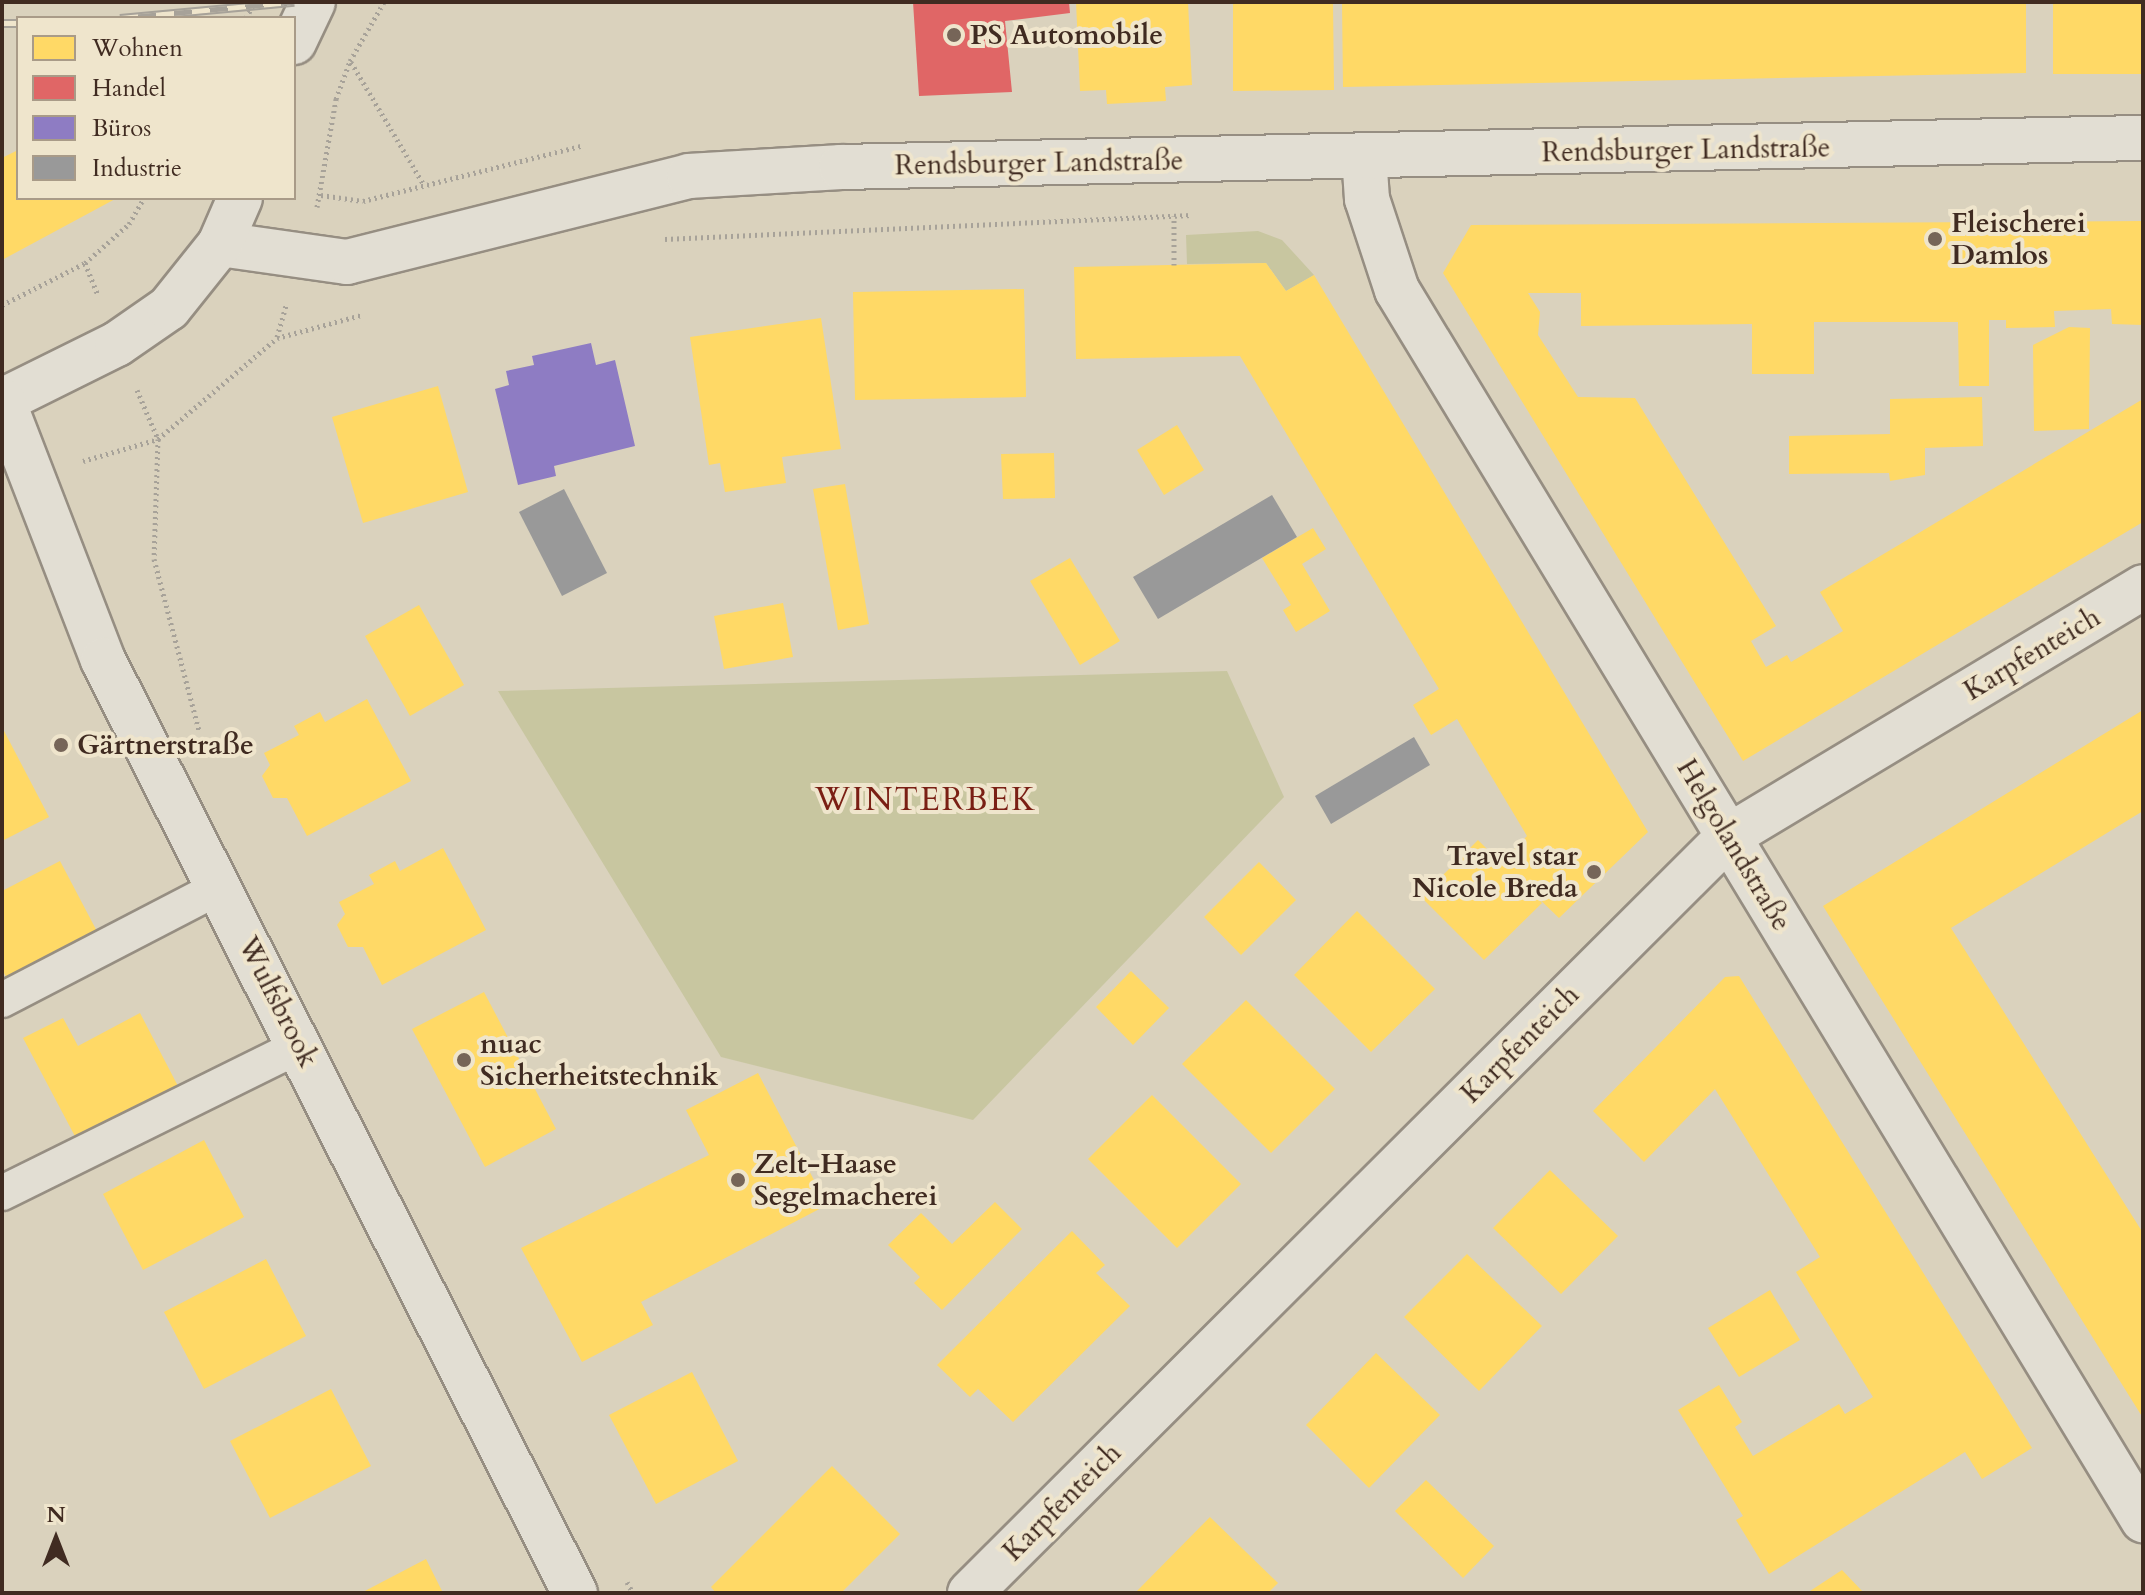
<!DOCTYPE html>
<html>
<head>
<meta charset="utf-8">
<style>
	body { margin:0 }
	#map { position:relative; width:2145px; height:1595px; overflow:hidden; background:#dad2bd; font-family:Cardo,serif }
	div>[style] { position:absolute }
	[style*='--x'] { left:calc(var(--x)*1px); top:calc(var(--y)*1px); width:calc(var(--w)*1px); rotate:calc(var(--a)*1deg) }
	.green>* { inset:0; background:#c8c6a0 }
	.homes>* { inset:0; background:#ffd966 }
	.shops>* { inset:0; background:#e06666 }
	.offices>* { inset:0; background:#8e7cc3 }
	.industry>* { inset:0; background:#999 }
	.path>* { height:5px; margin-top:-2.5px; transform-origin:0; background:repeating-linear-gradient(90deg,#a7a299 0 2px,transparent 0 6px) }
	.roads { filter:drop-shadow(2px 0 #968e82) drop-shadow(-2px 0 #968e82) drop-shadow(0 2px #968e82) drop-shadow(0 -2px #968e82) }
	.lane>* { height:34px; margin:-17px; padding:0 17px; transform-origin:17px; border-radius:17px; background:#e2ded3 }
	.street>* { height:44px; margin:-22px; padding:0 22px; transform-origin:22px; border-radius:22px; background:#e2ded3 }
	.secondary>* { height:44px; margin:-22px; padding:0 22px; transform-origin:22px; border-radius:22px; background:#e2ded3 }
	.rail>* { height:9px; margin-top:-4.5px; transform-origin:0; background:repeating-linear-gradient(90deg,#efe5cc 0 18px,#a7a299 0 36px); box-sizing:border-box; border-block:2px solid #a7a299 }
	.path-bridge>* { height:5px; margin-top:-2.5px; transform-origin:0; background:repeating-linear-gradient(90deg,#a7a299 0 2px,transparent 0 6px) }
	.dots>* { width:22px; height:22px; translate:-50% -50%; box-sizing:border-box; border:4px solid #efe5cc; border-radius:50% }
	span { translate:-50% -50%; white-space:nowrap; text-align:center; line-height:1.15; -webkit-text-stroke:8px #efe5cc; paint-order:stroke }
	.poi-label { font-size:28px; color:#402b21; font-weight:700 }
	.left { translate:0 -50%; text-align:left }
	.right { translate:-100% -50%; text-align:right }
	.street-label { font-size:28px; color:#402b21 }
	.quarter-label { font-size:32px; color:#7a1f14; letter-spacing:2px }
	.frame { position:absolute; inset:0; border:4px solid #402b21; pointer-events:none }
	.legend { position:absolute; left:16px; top:16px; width:280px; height:184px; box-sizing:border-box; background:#efe5cc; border:2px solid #a99b88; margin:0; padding:10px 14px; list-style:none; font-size:24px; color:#402b21 }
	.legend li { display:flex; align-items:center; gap:16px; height:40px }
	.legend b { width:40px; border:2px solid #a99b88 }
	.north { position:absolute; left:16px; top:1499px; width:80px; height:80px; -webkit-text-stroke:6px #efe5cc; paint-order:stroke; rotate:0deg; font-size:22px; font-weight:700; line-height:32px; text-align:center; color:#402b21 }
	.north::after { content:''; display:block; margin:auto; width:28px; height:36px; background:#402b21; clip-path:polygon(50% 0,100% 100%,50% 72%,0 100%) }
</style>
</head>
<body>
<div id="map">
	<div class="green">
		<div style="clip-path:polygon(1258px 231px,1282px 240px,1314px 275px,1286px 291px,1266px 263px,1187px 264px,1186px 235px)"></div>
		<div style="clip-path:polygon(1227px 671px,1284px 797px,973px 1120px,721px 1057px,498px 691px)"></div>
	</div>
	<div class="homes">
		<div style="clip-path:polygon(1076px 2px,1188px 2px,1192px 85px,1165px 87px,1166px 101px,1107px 104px,1106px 90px,1080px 91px)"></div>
		<div style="clip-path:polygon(1233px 2px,1333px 2px,1334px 90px,1233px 91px)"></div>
		<div style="clip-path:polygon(1342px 2px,2026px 2px,2026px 73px,1343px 87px)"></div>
		<div style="clip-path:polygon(2053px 2px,2143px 2px,2143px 74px,2053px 74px)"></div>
		<div style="clip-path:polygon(18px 150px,18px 198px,117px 198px,2px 260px,2px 158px)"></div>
		<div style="clip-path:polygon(2143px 221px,2143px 325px,2112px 324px,2111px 309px,2054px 311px,2055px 327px,2006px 328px,2006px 320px,1989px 320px,1989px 386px,1959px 386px,1958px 322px,1814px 322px,1814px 374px,1752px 374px,1752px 324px,1581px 326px,1581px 293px,1528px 293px,1540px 312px,1538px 335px,1578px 397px,1635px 398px,1776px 626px,1751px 641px,1766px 667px,1787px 655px,1791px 662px,1843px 631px,1820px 592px,2143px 399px,2143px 522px,1743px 761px,1443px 273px,1471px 225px)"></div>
		<div style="clip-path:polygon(1266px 263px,1286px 291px,1314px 275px,1648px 832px,1559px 918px,1531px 891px,1542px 903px,1484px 960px,1421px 897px,1478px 840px,1501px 863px,1527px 836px,1457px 719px,1431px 735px,1413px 705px,1439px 689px,1240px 356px,1076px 359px,1074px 267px)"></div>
		<div style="clip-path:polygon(1024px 289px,1026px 397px,855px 400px,853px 292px)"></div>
		<div style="clip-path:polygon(821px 318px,841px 449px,782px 457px,786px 483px,725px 492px,720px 463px,709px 465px,690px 337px)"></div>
		<div style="clip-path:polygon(2069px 327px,2090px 328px,2089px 429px,2034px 431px,2033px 345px)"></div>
		<div style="clip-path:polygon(438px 386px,468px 492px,363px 523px,332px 417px)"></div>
		<div style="clip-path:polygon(1982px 397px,1983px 446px,1925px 448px,1925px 475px,1890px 481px,1889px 473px,1789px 474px,1789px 436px,1890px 434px,1890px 399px)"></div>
		<div style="clip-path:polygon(1177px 425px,1204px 470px,1164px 495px,1137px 450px)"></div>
		<div style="clip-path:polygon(1054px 453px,1055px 498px,1003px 499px,1001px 454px)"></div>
		<div style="clip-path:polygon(845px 484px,869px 624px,838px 630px,813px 489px)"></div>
		<div style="clip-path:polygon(1313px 528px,1326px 549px,1302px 564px,1330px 611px,1296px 632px,1283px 610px,1291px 605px,1262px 558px)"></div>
		<div style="clip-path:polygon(1070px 558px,1120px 641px,1080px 665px,1030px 581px)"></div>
		<div style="clip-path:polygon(783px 603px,793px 657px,724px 669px,714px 616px)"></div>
		<div style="clip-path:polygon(419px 605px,464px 685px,410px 716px,365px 636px)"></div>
		<div style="clip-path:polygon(367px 699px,411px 781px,307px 836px,287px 798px,273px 798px,262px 776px,270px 765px,264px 753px,299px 735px,294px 726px,320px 712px,325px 722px)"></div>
		<div style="clip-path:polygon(2143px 710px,2143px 811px,1951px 928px,2143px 1233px,2143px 1418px,1823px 906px)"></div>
		<div style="clip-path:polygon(2px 727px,49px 817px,2px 841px)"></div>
		<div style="clip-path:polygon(443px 848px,486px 930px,382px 985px,363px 947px,348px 947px,337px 925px,345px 914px,339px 902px,374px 884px,369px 875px,395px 861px,400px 871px)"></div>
		<div style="clip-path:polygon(60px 861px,100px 937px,10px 985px,2px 969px,2px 891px)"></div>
		<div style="clip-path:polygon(1259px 862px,1296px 900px,1241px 955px,1204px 917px)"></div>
		<div style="clip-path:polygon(1357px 911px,1435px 989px,1371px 1052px,1294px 975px)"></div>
		<div style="clip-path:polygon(1131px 971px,1169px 1008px,1133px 1045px,1096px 1007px)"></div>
		<div style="clip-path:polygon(1739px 976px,2032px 1448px,1982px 1479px,1965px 1452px,1769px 1574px,1736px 1520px,1743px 1516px,1678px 1410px,1719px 1385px,1742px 1422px,1735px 1427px,1753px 1456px,1839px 1404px,1845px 1414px,1873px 1397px,1796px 1272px,1820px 1257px,1715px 1089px,1644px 1162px,1593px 1111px,1725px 977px)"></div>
		<div style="clip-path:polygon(484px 992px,556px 1129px,485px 1167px,412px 1029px)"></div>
		<div style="clip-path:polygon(1246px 1000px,1335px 1089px,1271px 1153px,1182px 1064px)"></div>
		<div style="clip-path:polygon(140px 1013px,180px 1090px,78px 1142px,23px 1038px,63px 1018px,78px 1046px)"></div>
		<div style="clip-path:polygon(758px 1073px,827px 1205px,641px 1302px,653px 1325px,582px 1362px,521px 1248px,709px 1155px,686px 1110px)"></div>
		<div style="clip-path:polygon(1152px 1095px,1241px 1184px,1177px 1248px,1088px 1159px)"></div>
		<div style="clip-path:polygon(204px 1140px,244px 1217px,143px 1270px,103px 1194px)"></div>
		<div style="clip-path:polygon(1550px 1170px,1618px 1236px,1561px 1294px,1493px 1228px)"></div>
		<div style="clip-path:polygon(995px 1202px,1022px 1229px,942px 1310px,914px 1283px,920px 1277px,888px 1245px,921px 1213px,952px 1244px)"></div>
		<div style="clip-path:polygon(1072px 1231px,1105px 1265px,1096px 1273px,1130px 1306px,1013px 1422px,978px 1389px,970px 1397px,937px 1365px)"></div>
		<div style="clip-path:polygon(1467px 1254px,1542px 1326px,1479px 1391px,1404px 1317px)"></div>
		<div style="clip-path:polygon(266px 1259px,306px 1336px,204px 1389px,164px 1312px)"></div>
		<div style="clip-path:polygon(1770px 1290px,1800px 1340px,1739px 1377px,1708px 1328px)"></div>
		<div style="clip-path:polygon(1376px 1353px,1440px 1415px,1369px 1488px,1306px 1425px)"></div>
		<div style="clip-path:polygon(692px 1372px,738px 1461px,656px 1504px,609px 1415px)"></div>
		<div style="clip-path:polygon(331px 1389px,371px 1466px,270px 1518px,230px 1441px)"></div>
		<div style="clip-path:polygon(832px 1466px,900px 1534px,841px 1593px,716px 1593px,711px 1587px)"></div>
		<div style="clip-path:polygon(1426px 1480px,1494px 1546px,1463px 1578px,1395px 1511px)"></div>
		<div style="clip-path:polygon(1210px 1517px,1278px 1583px,1268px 1593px,1135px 1593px)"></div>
		<div style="clip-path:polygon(426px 1559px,443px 1593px,361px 1593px)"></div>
		<div style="clip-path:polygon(1842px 1570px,1864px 1593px,1807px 1593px)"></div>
	</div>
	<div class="shops">
		<div style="clip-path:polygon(913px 2px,1069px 2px,1070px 13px,1005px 21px,1012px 92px,919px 96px)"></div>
	</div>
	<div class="offices">
		<div style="clip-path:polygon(591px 343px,596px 365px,615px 360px,635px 446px,554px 466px,556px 476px,518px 485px,495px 389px,509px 385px,506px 371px,534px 365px,532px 356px)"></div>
	</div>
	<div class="industry">
		<div style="clip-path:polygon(564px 489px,607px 573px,562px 596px,519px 512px)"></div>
		<div style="clip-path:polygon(1272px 495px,1297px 537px,1158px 619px,1133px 577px)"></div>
		<div style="clip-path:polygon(1414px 737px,1430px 765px,1331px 824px,1315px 796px)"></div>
	</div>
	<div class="path">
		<div style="--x:351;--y:62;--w:143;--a:59.3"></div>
		<div style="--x:321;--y:195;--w:42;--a:8.1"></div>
		<div style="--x:363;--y:201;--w:225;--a:-14.2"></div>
		<div style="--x:317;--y:207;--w:110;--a:-80"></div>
		<div style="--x:336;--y:99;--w:40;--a:-69.8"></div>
		<div style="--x:350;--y:61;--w:68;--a:-60"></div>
		<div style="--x:665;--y:239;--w:527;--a:-2.61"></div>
		<div style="--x:85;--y:263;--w:35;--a:68"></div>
		<div style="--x:1174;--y:265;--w:49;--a:-90"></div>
		<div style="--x:2;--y:305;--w:93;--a:-26.8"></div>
		<div style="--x:85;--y:263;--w:59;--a:-41.6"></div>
		<div style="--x:129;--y:224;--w:30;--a:-60"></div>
		<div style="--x:277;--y:337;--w:33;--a:-74"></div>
		<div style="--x:137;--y:390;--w:53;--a:66.8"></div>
		<div style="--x:158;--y:439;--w:120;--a:91.9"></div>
		<div style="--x:154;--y:559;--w:177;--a:75.3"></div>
		<div style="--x:83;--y:461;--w:78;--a:-16.3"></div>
		<div style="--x:158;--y:439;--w:156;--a:-40.3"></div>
		<div style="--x:277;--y:338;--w:87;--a:-15.3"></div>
		<div style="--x:627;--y:1582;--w:13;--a:61"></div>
	</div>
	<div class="roads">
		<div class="lane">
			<div style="--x:2;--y:1000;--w:246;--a:-27.4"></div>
			<div style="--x:2;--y:1193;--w:334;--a:-26.3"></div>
		</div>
		<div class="street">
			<div style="--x:1364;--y:155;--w:44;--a:86.1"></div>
			<div style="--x:1367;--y:199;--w:96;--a:71.8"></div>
			<div style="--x:1397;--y:290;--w:1439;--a:58.76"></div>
			<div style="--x:220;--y:244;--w:128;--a:8.1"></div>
			<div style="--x:347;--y:262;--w:353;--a:-14.1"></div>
			<div style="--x:689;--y:176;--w:152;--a:-3.4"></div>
			<div style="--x:841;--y:167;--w:1302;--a:-1.28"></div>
			<div style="--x:970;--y:1593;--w:1072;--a:-44.92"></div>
			<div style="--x:1729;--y:836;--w:483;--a:-31"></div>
		</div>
		<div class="secondary">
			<div style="--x:294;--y:42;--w:44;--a:-64.6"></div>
			<div style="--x:2;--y:401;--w:128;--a:-26.4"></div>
			<div style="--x:117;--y:344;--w:63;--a:-34.7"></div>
			<div style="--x:169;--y:308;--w:82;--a:-51.4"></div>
			<div style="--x:220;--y:244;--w:50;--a:-66.5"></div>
			<div style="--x:3;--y:401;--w:278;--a:68.9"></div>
			<div style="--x:103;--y:660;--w:1046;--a:63.17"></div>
		</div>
	</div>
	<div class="rail">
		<div style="--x:120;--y:18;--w:175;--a:-5.3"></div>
		<div style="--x:2;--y:23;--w:16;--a:0"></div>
	</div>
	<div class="path-bridge">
		<div style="--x:246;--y:18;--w:18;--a:-61"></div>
	</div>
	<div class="dots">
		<div style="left:954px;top:35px;background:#766558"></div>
		<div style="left:1935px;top:239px;background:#766558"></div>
		<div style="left:61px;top:745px;background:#766558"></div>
		<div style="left:1594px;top:872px;background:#766558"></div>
		<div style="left:464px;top:1060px;background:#766558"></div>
		<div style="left:738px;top:1180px;background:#766558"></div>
	</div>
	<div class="poi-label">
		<span class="left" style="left:970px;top:35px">PS Automobile</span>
		<span class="left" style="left:1951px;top:239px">Fleischerei<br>Damlos</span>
		<span class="left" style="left:77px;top:745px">Gärtnerstraße</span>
		<span class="right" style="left:1578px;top:872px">Travel star<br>Nicole Breda</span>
		<span class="left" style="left:480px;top:1060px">nuac<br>Sicherheitstechnik</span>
		<span class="left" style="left:754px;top:1180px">Zelt-Haase<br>Segelmacherei</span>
	</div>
	<div class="street-label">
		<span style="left:1686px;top:150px;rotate:-1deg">Rendsburger Landstraße</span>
		<span style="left:1039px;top:163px;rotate:-1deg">Rendsburger Landstraße</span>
		<span style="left:2032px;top:654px;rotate:-31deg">Karpfenteich</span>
		<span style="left:1734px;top:845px;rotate:59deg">Helgolandstraße</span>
		<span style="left:278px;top:1002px;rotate:63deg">Wulfsbrook</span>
		<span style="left:1520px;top:1044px;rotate:-45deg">Karpfenteich</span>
		<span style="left:1062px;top:1502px;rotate:-45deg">Karpfenteich</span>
	</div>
	<div class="quarter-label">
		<span style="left:926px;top:800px">WINTERBEK</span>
	</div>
	<div class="frame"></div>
	<ul class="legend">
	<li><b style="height:22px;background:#ffd966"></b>Wohnen</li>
	<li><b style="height:22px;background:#e06666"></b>Handel</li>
	<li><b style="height:22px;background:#8e7cc3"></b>Büros</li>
	<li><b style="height:22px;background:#999"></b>Industrie</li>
	</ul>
	<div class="north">N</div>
</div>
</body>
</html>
